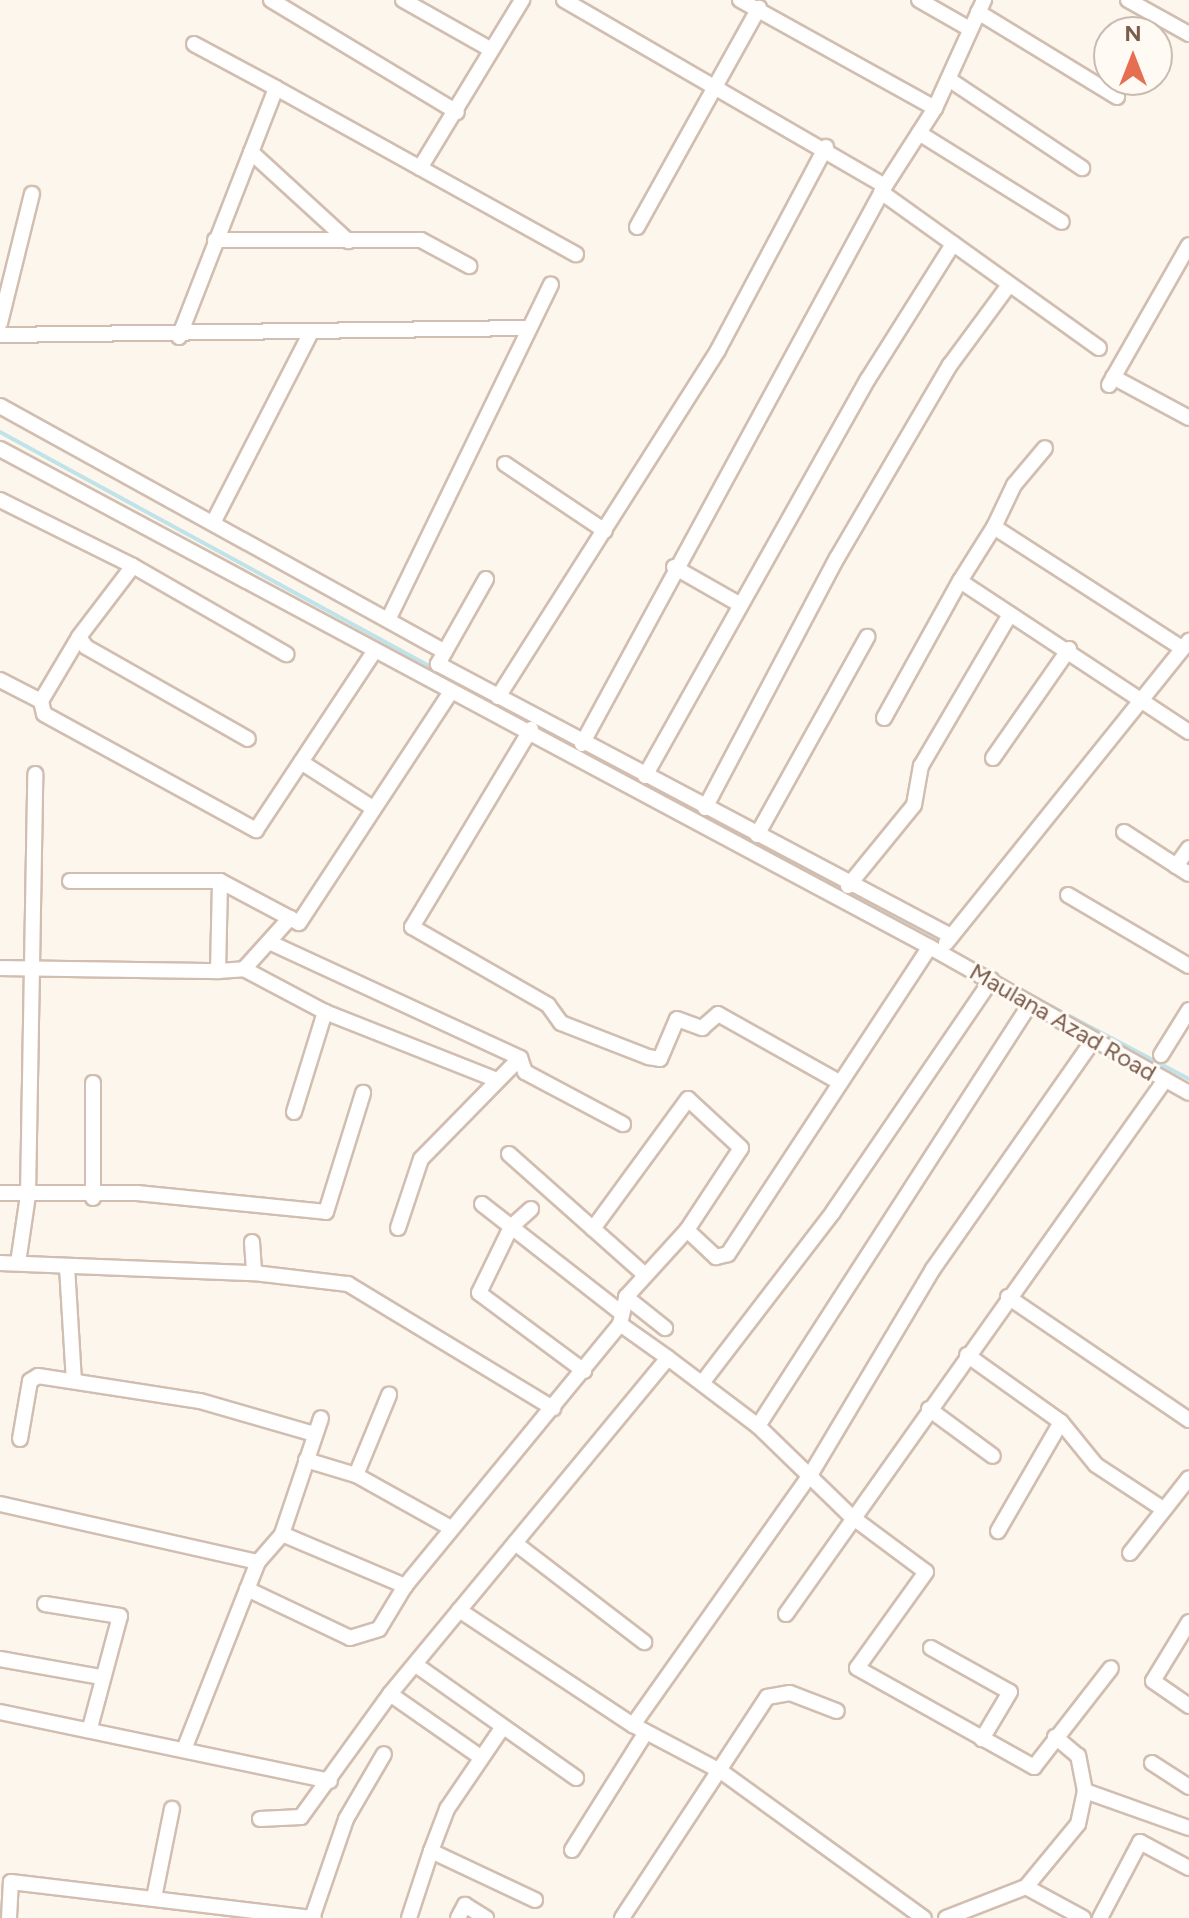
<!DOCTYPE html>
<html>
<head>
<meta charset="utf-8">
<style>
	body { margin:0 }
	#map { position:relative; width:1189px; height:1918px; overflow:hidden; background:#fdf6ec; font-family:Figtree,sans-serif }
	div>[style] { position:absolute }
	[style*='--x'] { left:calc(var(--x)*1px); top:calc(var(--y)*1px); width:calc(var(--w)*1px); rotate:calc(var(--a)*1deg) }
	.stream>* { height:4px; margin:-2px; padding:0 2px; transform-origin:2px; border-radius:2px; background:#bfe3e8 }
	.roads { filter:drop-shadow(2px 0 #d1beb0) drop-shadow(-2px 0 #d1beb0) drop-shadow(0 2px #d1beb0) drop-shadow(0 -2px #d1beb0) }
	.street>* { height:14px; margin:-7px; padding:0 7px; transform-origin:7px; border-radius:7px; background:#fff }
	span { translate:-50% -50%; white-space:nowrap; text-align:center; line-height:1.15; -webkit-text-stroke:6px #fffaf3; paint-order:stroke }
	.street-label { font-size:24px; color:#7a5c4d }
	.north { position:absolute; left:1093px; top:16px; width:80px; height:80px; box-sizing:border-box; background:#fffaf3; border:2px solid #cabbb1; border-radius:50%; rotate:0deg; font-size:22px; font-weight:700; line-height:32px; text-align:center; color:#7a5c4d }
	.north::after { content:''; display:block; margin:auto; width:28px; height:36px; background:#e76f51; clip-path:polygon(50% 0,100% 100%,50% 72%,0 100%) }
</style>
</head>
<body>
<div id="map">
	<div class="stream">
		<div style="--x:0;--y:432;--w:493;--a:28.6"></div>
		<div style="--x:518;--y:715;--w:484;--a:28.5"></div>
		<div style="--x:1020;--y:990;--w:191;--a:27.8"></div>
	</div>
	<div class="roads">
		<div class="street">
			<div style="--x:271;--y:0;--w:217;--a:31.1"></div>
			<div style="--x:403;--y:0;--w:100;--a:29.4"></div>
			<div style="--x:564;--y:0;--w:371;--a:30.1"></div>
			<div style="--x:740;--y:0;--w:223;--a:29"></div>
			<div style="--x:919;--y:0;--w:56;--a:29.7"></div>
			<div style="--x:1128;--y:0;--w:70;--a:29.1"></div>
			<div style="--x:978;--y:12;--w:163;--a:31.4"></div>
			<div style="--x:950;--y:80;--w:159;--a:33.7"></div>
			<div style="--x:276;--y:88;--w:343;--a:29"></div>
			<div style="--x:919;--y:133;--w:168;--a:31.9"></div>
			<div style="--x:251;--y:152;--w:132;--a:42.5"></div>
			<div style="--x:420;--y:168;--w:197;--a:-58.7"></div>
			<div style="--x:881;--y:192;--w:268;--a:35.6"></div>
			<div style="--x:637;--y:227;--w:251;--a:-60.9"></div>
			<div style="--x:215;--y:240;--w:206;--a:0"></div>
			<div style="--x:421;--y:240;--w:55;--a:28.4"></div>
			<div style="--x:0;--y:323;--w:133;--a:-76.1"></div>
			<div style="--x:0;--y:335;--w:529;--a:-0.76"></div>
			<div style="--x:179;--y:337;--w:267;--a:-68.7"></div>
			<div style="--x:276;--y:88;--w:93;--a:-151.8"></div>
			<div style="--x:1113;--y:377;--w:86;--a:28.3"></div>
			<div style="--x:1109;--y:385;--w:161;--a:-60.3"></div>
			<div style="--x:0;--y:406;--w:508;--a:28.93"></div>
			<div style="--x:0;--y:449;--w:1055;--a:28.17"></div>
			<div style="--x:505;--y:464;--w:120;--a:33.8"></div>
			<div style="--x:0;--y:500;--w:148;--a:26.4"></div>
			<div style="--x:133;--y:566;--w:89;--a:127.3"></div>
			<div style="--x:79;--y:637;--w:12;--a:55"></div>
			<div style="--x:86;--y:647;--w:186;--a:29.6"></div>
			<div style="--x:214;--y:521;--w:208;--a:-62.8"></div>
			<div style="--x:994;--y:527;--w:47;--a:-64.5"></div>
			<div style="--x:1014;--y:485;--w:48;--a:-50"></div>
			<div style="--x:133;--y:566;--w:177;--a:29.9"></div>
			<div style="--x:674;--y:567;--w:75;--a:29.6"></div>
			<div style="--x:486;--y:579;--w:98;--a:119.5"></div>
			<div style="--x:438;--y:664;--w:581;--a:27.93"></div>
			<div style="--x:960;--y:581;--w:64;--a:-57.8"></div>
			<div style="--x:994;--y:527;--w:224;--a:32.8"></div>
			<div style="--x:388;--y:620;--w:373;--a:-64.1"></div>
			<div style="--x:0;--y:680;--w:46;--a:27.1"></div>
			<div style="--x:41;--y:701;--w:13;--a:77"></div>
			<div style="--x:44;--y:714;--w:242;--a:28.7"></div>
			<div style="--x:256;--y:830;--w:214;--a:-56.5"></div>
			<div style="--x:498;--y:697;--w:411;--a:-57.6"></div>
			<div style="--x:718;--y:350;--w:230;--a:-62"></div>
			<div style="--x:41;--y:701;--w:74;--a:-59.3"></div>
			<div style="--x:884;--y:718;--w:157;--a:-61"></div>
			<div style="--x:960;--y:581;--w:274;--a:33.4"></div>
			<div style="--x:531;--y:729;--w:231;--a:121"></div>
			<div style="--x:412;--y:927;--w:157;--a:29.8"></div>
			<div style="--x:548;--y:1005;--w:22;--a:54"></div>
			<div style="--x:561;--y:1023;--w:93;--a:21.3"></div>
			<div style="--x:648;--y:1057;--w:12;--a:9"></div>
			<div style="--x:660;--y:1059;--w:43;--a:-67"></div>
			<div style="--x:677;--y:1019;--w:27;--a:20"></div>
			<div style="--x:702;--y:1028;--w:21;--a:-41"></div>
			<div style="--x:718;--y:1014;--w:139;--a:29.3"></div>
			<div style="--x:582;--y:744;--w:635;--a:-61.5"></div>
			<div style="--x:885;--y:186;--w:93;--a:-57.3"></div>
			<div style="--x:935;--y:108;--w:119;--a:-65.6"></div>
			<div style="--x:993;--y:758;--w:133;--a:-55.1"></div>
			<div style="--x:301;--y:762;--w:85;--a:32.6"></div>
			<div style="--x:645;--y:776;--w:455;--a:-60.7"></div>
			<div style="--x:868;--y:379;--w:160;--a:-57.8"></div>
			<div style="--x:705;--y:808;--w:283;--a:-62.2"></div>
			<div style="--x:837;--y:558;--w:224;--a:-59.7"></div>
			<div style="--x:950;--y:365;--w:99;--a:-53.6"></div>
			<div style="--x:1124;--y:832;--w:77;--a:32.9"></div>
			<div style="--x:757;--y:835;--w:227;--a:-60.9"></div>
			<div style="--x:1176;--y:866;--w:22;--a:-54"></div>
			<div style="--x:70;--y:881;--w:150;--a:0"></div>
			<div style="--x:848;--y:886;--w:104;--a:-50.8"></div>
			<div style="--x:914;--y:805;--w:40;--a:-80"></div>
			<div style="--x:921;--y:766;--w:176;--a:-59.6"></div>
			<div style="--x:1068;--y:895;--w:140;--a:30.4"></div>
			<div style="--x:269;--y:942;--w:277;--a:24.8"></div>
			<div style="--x:520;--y:1058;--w:15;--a:70"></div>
			<div style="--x:525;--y:1072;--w:111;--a:28"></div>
			<div style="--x:946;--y:943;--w:388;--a:-51.2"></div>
			<div style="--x:0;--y:968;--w:218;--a:0.8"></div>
			<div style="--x:218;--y:971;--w:90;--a:-88.7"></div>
			<div style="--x:220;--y:881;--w:89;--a:28"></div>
			<div style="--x:299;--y:923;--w:273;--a:-56.7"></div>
			<div style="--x:244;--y:969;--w:69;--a:-48"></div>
			<div style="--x:218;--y:971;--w:26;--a:-4"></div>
			<div style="--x:244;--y:969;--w:92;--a:28"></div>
			<div style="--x:325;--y:1012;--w:185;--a:21.6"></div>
			<div style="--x:1161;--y:1055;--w:53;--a:-58.1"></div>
			<div style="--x:93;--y:1083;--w:115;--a:90"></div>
			<div style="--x:294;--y:1112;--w:105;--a:-72.8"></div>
			<div style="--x:509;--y:1154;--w:181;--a:41.6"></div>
			<div style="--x:0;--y:1193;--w:137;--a:0"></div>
			<div style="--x:137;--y:1193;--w:190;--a:5.7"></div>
			<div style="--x:326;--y:1212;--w:125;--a:-72.7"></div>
			<div style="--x:482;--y:1204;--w:174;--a:38"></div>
			<div style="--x:531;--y:1209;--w:27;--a:138"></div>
			<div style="--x:511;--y:1227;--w:73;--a:115.9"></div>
			<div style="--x:479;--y:1293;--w:131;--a:36.6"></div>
			<div style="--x:398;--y:1228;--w:73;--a:-71.6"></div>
			<div style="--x:421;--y:1159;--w:141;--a:-45.6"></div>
			<div style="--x:687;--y:1230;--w:40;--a:43"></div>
			<div style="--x:716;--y:1257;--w:12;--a:-14"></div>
			<div style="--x:728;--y:1254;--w:367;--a:-56.7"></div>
			<div style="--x:930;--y:947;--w:297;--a:29.4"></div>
			<div style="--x:252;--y:1242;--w:31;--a:86"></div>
			<div style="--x:254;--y:1273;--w:95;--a:6.7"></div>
			<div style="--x:348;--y:1284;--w:240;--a:31.2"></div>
			<div style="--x:0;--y:1263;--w:254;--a:2.3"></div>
			<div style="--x:18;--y:1263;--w:69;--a:-81.6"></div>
			<div style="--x:28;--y:1195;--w:421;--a:-89"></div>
			<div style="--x:67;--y:1267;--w:114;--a:86.5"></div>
			<div style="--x:626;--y:1297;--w:50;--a:38.5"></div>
			<div style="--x:1008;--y:1297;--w:219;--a:34.2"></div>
			<div style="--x:967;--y:1355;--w:115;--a:35.5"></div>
			<div style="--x:1061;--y:1422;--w:126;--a:120"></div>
			<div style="--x:668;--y:1358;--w:113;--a:37.1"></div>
			<div style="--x:758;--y:1426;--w:500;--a:-57.2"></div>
			<div style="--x:702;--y:1383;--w:215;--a:-52.5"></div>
			<div style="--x:833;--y:1212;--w:281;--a:-55.7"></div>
			<div style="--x:929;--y:1409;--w:79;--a:36.3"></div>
			<div style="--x:1061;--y:1422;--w:55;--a:50.9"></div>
			<div style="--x:1096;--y:1465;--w:80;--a:33.3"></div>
			<div style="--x:758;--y:1426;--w:131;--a:44.1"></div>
			<div style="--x:852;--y:1517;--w:92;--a:36.6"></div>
			<div style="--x:926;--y:1572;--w:118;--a:125.7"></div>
			<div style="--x:857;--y:1668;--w:203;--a:29.2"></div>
			<div style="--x:1034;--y:1767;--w:125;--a:-52.1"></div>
			<div style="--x:20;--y:1439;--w:59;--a:-80.2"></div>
			<div style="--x:30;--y:1381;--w:9;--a:-32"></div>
			<div style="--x:38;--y:1376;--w:164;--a:8.8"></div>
			<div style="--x:200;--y:1401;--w:119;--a:16.1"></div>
			<div style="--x:306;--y:1460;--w:52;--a:16.7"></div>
			<div style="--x:356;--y:1475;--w:109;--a:29.2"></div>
			<div style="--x:356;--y:1475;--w:87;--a:-67.6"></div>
			<div style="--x:0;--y:1504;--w:264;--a:12.7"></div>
			<div style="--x:258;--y:1562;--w:37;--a:-49"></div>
			<div style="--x:282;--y:1534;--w:122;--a:-71.4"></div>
			<div style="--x:282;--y:1534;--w:134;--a:22.9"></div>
			<div style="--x:515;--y:1543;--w:163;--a:37.5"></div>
			<div style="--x:1130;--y:1553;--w:95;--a:-51.8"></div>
			<div style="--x:247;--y:1589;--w:114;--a:25.4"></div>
			<div style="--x:350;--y:1638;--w:30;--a:-17"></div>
			<div style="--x:379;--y:1629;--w:50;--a:-58.8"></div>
			<div style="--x:405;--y:1586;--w:339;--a:-50.6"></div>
			<div style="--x:620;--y:1324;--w:28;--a:-77"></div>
			<div style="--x:626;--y:1297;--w:91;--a:-47.7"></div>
			<div style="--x:687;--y:1230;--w:98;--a:-56.6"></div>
			<div style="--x:741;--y:1148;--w:72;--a:-137.2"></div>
			<div style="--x:688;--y:1099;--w:161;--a:126.2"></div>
			<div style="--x:45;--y:1604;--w:76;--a:9.1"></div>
			<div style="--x:120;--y:1616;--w:116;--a:105"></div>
			<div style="--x:459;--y:1610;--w:209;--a:33.5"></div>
			<div style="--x:633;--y:1725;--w:101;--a:27.8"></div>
			<div style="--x:722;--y:1772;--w:249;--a:35.9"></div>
			<div style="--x:786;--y:1614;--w:655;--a:-54.64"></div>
			<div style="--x:1189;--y:1622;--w:69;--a:121.4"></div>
			<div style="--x:1153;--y:1681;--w:44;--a:34.8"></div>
			<div style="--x:931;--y:1648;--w:90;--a:29.1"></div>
			<div style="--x:1010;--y:1692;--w:55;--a:120.8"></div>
			<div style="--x:0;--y:1659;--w:103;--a:10.1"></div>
			<div style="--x:416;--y:1665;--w:196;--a:35.2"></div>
			<div style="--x:390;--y:1694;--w:108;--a:34.9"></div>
			<div style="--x:0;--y:1712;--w:337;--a:11.8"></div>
			<div style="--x:633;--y:1725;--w:310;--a:-54.7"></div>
			<div style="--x:812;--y:1472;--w:236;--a:-59.2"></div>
			<div style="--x:933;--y:1269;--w:277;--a:-55"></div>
			<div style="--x:185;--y:1747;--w:199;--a:-68.5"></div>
			<div style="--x:1152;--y:1763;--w:44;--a:33"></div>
			<div style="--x:1085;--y:1791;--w:110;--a:19.6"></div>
			<div style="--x:260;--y:1819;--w:41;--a:-2.8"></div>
			<div style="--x:301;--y:1817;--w:152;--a:-54.1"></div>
			<div style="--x:390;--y:1694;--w:436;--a:-50.4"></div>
			<div style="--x:668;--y:1358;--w:59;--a:-144.7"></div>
			<div style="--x:572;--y:1850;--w:139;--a:-57.9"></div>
			<div style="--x:431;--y:1851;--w:45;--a:-69.1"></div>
			<div style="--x:447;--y:1809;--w:98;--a:-55.8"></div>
			<div style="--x:1026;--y:1887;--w:65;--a:28.5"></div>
			<div style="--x:154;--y:1898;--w:91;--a:-78.6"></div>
			<div style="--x:9;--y:1918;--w:36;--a:-87"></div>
			<div style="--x:11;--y:1882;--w:305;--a:6.8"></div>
			<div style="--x:312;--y:1918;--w:105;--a:-71"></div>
			<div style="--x:346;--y:1819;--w:75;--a:-59.7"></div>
			<div style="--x:409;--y:1918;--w:71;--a:-71.8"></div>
			<div style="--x:431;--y:1851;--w:115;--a:25.2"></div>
			<div style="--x:458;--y:1918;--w:15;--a:-62"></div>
			<div style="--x:465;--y:1905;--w:25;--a:32"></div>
			<div style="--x:622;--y:1918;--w:264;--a:-56.7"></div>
			<div style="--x:767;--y:1697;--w:23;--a:-10"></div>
			<div style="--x:790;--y:1693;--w:50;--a:21"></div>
			<div style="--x:946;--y:1918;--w:86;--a:-21.2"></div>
			<div style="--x:1026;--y:1887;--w:82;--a:-50.5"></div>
			<div style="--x:1078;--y:1824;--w:34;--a:-78"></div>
			<div style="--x:1085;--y:1791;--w:36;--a:-101"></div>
			<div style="--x:1078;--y:1756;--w:30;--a:-140"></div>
			<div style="--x:1100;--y:1918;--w:86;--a:-62.2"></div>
			<div style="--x:1140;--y:1842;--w:55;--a:28"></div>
		</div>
	</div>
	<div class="street-label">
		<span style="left:1063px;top:1022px;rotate:30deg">Maulana Azad Road</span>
	</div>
	<div class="north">N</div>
</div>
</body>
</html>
